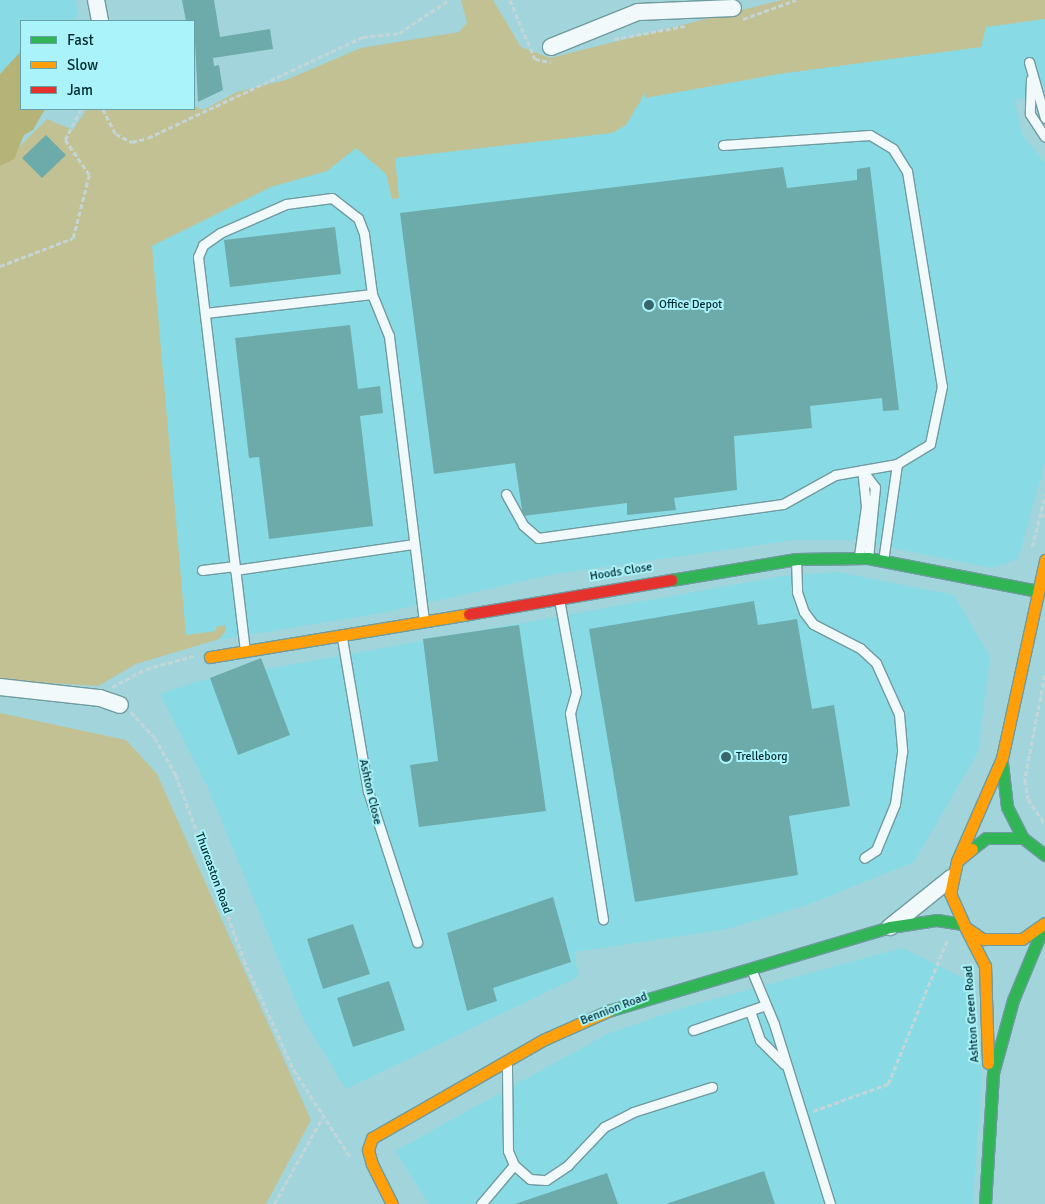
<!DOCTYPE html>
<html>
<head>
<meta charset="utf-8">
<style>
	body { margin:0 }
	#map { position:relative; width:1045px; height:1204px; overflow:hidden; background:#a2d5db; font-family:Signika,sans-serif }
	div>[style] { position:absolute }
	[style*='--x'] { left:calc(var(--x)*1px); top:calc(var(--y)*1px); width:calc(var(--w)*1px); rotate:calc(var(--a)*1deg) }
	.built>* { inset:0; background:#88dbe4 }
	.green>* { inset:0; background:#c1c193 }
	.forest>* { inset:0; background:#b6b378 }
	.building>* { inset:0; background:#6daaaa }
	.path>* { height:2.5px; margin-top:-1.25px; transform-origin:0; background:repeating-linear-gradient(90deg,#c4d5d7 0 5px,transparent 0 7.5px) }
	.roads { filter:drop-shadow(1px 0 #6f9ba0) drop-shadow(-1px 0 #6f9ba0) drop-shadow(0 1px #6f9ba0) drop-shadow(0 -1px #6f9ba0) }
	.lane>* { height:9px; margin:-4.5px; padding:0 4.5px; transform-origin:4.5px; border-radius:4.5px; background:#f1f9fa }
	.street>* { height:16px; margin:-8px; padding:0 8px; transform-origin:8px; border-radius:8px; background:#f1f9fa }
	.fast>* { height:11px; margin:-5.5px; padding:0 5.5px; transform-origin:5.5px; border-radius:5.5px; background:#30b455 }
	.slow>* { height:11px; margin:-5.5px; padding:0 5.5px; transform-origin:5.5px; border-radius:5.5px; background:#ff9f0a }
	.jam>* { height:11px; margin:-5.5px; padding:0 5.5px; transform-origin:5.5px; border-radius:5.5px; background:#e5322d }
	.dots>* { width:14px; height:14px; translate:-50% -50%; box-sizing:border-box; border:2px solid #aaf3fb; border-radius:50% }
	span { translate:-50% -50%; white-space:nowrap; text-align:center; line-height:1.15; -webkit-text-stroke:4px #aaf3fb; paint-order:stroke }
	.poi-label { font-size:12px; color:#002b2f }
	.left { translate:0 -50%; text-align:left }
	.street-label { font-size:12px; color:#002b2f }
	.legend { position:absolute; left:20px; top:20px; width:175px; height:90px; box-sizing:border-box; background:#aaf3fb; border:1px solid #66a3a9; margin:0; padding:6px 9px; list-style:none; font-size:15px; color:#002b2f }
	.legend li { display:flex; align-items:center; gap:10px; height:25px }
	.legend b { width:25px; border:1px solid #66a3a9 }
</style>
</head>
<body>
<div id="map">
	<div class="built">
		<div style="clip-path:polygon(0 0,76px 0,78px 16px,72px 21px,21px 21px,21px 62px,0 92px)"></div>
		<div style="clip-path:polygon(1045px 5px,1045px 96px,1015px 100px,1022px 134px,1045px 163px,1045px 463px,1018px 559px,992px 568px,852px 540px,795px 540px,555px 574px,382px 613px,187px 645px,136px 200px,388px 135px)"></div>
		<div style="clip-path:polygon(838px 572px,954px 595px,990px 657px,978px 752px,914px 862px,807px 905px,727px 929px,575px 952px,578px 977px,346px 1089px,303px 1019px,208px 788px,160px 694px,195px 682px,782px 576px)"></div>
		<div style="clip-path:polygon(902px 948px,971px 982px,982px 1075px,973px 1204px,429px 1204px,395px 1151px,607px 1034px,685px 1007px)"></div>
	</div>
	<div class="green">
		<div style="clip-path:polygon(461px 0,493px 0,521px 47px,550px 58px,782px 0,1045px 0,1045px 19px,986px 27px,981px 47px,779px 74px,645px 98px,645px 93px,626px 125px,612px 133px,395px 158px,399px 198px,392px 199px,386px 174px,356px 148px,327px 171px,271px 187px,152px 246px,186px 635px,216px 631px,216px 627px,226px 625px,226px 631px,219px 639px,136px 664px,98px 686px,0 680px,0 166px,47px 119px,73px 130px,87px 109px,194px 106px,203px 110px,237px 92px,286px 80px,361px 48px,459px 32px,467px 23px)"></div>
		<div style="clip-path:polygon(0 713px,126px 740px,157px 774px,311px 1120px,266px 1204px,0 1204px)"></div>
	</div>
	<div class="forest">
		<div style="clip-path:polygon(21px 51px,21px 109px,45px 109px,33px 130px,24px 135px,14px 159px,0 166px,0 74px)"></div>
	</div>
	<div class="building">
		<div style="clip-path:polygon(182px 0,214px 0,220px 37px,270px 29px,273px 49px,213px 58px,214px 66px,219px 65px,223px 90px,198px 102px,194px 21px,186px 21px)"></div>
		<div style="clip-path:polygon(46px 135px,66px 155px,42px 178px,22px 158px)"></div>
		<div style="clip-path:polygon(783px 167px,787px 188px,857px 180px,857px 169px,870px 167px,899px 410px,883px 411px,882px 398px,810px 406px,812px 428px,734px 436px,737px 490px,674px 498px,676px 510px,627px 515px,627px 503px,523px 516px,515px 463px,434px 474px,400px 213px)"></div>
		<div style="clip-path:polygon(335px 227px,341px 274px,230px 287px,224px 240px)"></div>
		<div style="clip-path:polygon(350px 325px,358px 389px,380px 386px,383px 413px,360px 416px,373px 526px,269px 539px,259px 457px,249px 458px,235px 338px)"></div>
		<div style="clip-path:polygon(754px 601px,758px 625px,797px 619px,812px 709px,834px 705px,850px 806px,789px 816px,798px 875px,635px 902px,589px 629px)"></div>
		<div style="clip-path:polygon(519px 625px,546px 811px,419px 827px,410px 765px,438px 761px,423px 639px)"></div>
		<div style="clip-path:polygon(261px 658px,290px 735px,238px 755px,210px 678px)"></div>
		<div style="clip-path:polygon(553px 897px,571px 962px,493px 988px,497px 1001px,467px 1011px,447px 933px)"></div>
		<div style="clip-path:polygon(353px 924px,370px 974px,323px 989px,307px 939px)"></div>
		<div style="clip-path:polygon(389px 981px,405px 1030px,353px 1047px,337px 998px)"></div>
		<div style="clip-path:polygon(764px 1171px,775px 1204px,666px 1204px)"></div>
		<div style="clip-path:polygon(607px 1173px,618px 1204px,515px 1204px)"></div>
	</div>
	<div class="path">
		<div style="--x:510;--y:0;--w:64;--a:67"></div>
		<div style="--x:535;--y:59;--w:16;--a:11"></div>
		<div style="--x:743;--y:19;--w:56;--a:-19.7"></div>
		<div style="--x:614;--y:39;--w:72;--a:-10.4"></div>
		<div style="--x:103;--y:109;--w:28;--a:63"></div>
		<div style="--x:116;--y:134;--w:18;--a:27"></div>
		<div style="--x:132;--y:142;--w:16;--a:-14"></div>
		<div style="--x:148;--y:138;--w:238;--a:-25.2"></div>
		<div style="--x:363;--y:37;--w:36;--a:-6"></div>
		<div style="--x:399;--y:33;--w:60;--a:-33.4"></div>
		<div style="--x:0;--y:266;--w:78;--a:-21"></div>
		<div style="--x:73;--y:238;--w:65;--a:-75.7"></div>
		<div style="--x:89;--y:175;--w:42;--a:-124.4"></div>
		<div style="--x:65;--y:140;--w:35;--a:-63"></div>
		<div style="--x:1040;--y:515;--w:5;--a:11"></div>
		<div style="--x:1032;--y:547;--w:54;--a:-76"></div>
		<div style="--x:1045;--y:675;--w:107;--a:100.8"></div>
		<div style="--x:1025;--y:780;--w:19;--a:81"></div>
		<div style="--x:1028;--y:799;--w:30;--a:56"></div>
		<div style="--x:112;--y:687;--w:38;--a:-28"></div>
		<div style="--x:146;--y:669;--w:49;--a:-15.5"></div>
		<div style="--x:131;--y:712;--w:35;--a:47"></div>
		<div style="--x:155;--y:738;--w:43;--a:60.4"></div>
		<div style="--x:176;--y:775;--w:197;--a:69.8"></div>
		<div style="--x:244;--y:960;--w:121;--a:65.6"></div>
		<div style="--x:294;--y:1070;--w:105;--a:57.1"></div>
		<div style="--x:813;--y:1111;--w:80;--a:-19.8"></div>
		<div style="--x:888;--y:1084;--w:156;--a:-67.7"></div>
		<div style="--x:274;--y:1204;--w:98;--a:-60.8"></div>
	</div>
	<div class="roads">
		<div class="lane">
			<div style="--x:1029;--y:62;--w:58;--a:74.1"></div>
			<div style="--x:1031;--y:79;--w:35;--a:92"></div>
			<div style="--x:1030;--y:114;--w:27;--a:57"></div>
			<div style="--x:723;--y:145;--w:147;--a:-3.9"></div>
			<div style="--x:870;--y:135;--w:27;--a:31"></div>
			<div style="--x:893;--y:149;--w:26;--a:58"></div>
			<div style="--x:907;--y:171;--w:218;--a:80.8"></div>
			<div style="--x:942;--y:386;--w:59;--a:101.7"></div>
			<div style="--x:930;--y:444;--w:39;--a:149"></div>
			<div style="--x:897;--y:464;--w:98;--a:98.2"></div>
			<div style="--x:205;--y:313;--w:168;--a:-6.5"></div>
			<div style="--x:862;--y:470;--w:21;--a:53"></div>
			<div style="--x:875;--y:487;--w:71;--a:95.6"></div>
			<div style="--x:506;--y:494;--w:35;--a:61"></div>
			<div style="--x:523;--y:525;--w:20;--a:41"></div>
			<div style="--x:538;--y:538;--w:247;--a:-7.9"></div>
			<div style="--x:783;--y:504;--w:60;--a:-29.1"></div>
			<div style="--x:835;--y:475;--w:63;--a:-10.1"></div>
			<div style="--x:859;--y:556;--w:50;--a:-82"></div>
			<div style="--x:866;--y:506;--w:36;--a:-96"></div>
			<div style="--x:796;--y:559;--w:33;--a:88"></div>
			<div style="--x:797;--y:592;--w:21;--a:71"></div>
			<div style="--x:804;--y:612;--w:15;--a:53"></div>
			<div style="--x:813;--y:624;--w:53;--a:27.1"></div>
			<div style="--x:860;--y:648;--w:22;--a:43"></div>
			<div style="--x:876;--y:663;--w:56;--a:65.7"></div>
			<div style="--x:899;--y:714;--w:38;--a:85"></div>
			<div style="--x:902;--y:752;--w:52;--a:97.7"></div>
			<div style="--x:895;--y:804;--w:50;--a:112.4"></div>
			<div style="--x:876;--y:850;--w:14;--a:146"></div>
			<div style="--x:202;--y:570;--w:33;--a:-7"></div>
			<div style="--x:235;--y:570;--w:181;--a:-8.3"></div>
			<div style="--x:559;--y:599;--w:95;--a:79.6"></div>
			<div style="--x:576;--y:692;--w:22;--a:106"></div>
			<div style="--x:570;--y:713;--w:209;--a:80.9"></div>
			<div style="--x:342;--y:638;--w:155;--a:80.4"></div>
			<div style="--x:368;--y:791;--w:159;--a:72"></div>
			<div style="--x:245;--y:651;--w:397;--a:-96.8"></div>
			<div style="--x:198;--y:257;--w:13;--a:-67"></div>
			<div style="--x:203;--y:245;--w:21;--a:-35"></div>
			<div style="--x:220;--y:233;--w:72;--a:-23.7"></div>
			<div style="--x:286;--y:204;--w:46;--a:-7.4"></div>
			<div style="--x:332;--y:198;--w:33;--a:38"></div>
			<div style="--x:358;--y:218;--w:17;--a:69"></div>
			<div style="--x:364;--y:234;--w:61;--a:82.4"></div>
			<div style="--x:372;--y:294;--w:45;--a:68"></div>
			<div style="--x:389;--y:336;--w:287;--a:83"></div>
			<div style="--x:751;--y:969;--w:60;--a:67.3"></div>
			<div style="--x:774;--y:1024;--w:189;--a:72.7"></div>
			<div style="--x:750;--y:1011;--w:31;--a:71"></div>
			<div style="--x:760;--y:1040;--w:34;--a:45"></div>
			<div style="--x:693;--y:1030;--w:74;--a:-18.9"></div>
			<div style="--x:514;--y:1165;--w:21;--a:41"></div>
			<div style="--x:530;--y:1179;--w:16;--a:4"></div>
			<div style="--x:546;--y:1180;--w:27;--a:-34"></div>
			<div style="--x:568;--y:1165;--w:52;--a:-46.5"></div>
			<div style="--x:604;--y:1127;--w:33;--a:-27"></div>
			<div style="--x:633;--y:1112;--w:83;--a:-17.6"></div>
			<div style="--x:481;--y:1204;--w:51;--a:-49.8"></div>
			<div style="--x:514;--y:1165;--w:15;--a:-113"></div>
			<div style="--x:508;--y:1151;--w:88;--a:-90.7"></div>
		</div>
		<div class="street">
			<div style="--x:96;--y:0;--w:21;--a:79"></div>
			<div style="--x:551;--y:47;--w:94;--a:-21.9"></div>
			<div style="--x:638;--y:12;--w:95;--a:-2.4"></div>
			<div style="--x:0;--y:687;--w:101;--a:6.3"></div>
			<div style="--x:100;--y:698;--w:21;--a:19"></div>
			<div style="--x:890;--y:927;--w:78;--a:-38.8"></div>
		</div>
		<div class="fast">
			<div style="--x:671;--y:580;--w:127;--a:-9.5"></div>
			<div style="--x:796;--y:559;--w:72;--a:-0.8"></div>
			<div style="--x:868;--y:558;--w:173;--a:11"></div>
			<div style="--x:1002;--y:763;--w:44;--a:83.5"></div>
			<div style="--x:1007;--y:807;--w:35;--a:63"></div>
			<div style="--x:972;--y:849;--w:18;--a:-38"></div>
			<div style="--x:986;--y:838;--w:37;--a:0"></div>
			<div style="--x:1023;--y:838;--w:28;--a:38"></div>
			<div style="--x:608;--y:1011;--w:294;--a:-16.6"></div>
			<div style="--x:890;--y:927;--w:48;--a:-8.5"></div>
			<div style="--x:937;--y:920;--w:26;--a:9"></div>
			<div style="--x:985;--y:1204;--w:131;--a:-86.5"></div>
			<div style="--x:993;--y:1073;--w:76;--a:-74.7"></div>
			<div style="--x:1013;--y:1000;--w:83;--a:-67.4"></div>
		</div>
		<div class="slow">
			<div style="--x:210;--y:657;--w:263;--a:-9.4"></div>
			<div style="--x:972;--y:849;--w:19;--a:141"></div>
			<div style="--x:957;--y:861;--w:33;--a:102"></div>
			<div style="--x:950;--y:893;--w:37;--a:66"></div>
			<div style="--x:965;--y:927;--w:22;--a:34"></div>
			<div style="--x:983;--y:939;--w:39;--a:0"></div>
			<div style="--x:1022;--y:939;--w:28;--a:-35"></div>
			<div style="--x:957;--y:861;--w:112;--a:-66.4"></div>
			<div style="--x:1002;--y:758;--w:203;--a:-77.7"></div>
			<div style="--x:966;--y:929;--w:42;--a:62.8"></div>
			<div style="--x:985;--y:966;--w:97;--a:88.2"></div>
			<div style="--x:392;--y:1204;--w:45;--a:-116.6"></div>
			<div style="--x:372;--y:1164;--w:15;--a:-106"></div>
			<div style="--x:368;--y:1150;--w:13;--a:-72"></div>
			<div style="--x:372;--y:1138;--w:199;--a:-29.8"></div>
			<div style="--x:545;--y:1039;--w:69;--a:-24"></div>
		</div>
		<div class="jam">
			<div style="--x:469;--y:614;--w:205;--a:-9.6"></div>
		</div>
	</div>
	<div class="dots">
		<div style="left:649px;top:305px;background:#39666b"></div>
		<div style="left:726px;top:757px;background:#39666b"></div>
	</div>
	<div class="poi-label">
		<span class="left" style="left:659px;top:305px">Office Depot</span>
		<span class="left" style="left:736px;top:757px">Trelleborg</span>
	</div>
	<div class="street-label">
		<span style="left:621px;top:572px;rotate:-9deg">Hoods Close</span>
		<span style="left:370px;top:792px;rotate:77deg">Ashton Close</span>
		<span style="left:213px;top:873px;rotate:70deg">Thurcaston Road</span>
		<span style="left:614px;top:1009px;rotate:-21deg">Bennion Road</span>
		<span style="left:972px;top:1014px;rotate:-94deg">Ashton Green Road</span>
	</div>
	<ul class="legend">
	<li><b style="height:6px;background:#30b455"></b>Fast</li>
	<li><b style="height:6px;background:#ff9f0a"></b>Slow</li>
	<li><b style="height:6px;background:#e5322d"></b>Jam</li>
	</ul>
</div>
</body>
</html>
